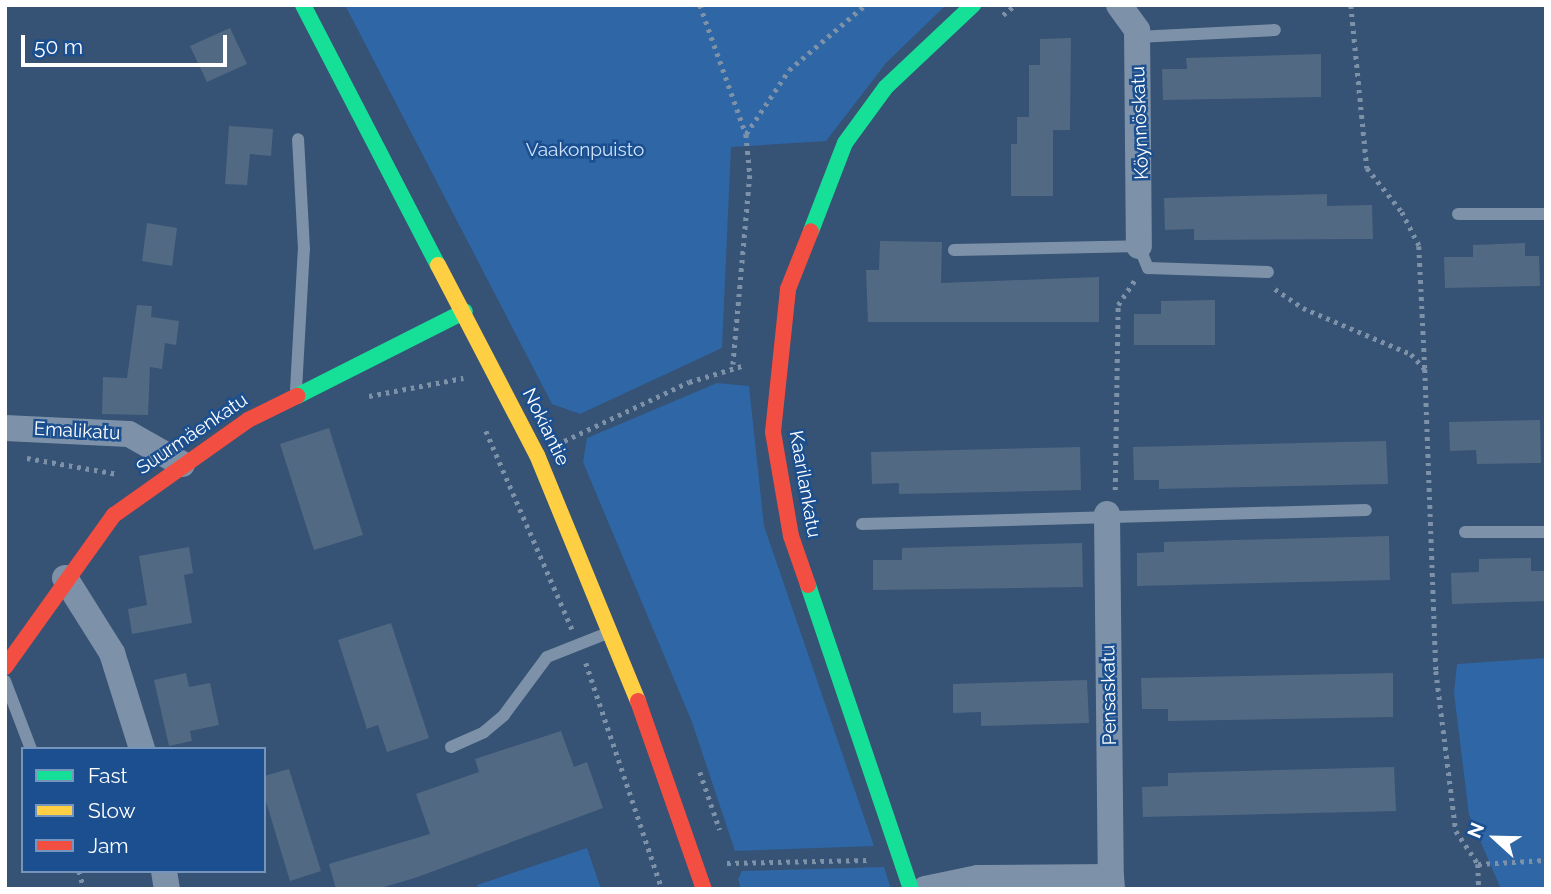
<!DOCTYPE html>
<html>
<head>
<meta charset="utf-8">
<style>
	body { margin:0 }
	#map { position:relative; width:1551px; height:894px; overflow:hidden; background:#365274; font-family:Raleway,sans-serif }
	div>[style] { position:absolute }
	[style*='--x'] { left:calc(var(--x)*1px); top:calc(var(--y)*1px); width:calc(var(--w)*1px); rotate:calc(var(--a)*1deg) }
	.green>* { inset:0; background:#2f66a5 }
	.building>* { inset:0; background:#526984 }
	.path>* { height:4.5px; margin-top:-2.25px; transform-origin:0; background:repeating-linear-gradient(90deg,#7d92a8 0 3.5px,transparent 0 8.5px) }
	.lane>* { height:12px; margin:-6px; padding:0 6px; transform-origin:6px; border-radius:6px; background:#7d92a8 }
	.street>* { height:26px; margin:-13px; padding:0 13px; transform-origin:13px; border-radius:13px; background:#7d92a8 }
	.fast>* { height:16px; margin:-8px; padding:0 8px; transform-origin:8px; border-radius:8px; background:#16e098 }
	.slow>* { height:16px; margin:-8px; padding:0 8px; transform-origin:8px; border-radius:8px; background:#ffcf43 }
	.jam>* { height:16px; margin:-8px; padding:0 8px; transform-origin:8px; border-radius:8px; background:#f24e42 }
	span { translate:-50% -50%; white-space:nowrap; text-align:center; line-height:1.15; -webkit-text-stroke:5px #1b4f8f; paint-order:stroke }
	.street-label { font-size:19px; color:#fff }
	.park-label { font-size:19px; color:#cfe3fa }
	.frame { position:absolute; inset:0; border:7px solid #fff; pointer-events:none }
	.legend { position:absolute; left:21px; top:747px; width:245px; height:126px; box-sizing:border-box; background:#1b4f8f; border:2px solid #7695bc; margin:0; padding:9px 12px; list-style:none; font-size:21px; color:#fff }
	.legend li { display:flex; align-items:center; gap:14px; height:35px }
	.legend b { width:35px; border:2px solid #7695bc }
	.north { position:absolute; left:1460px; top:803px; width:70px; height:70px; -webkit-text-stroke:5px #1b4f8f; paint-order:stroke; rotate:292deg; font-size:19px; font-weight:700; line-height:28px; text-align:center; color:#fff }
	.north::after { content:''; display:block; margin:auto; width:24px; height:32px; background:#fff; clip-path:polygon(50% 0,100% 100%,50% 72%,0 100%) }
	.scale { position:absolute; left:21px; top:35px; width:206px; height:32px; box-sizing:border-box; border:4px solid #fff; border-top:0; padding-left:9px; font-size:21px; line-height:24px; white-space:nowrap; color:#fff; -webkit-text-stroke:5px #1b4f8f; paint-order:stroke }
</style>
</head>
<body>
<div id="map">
	<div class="green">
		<div style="clip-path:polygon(345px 5px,946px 5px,886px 63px,826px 141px,731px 147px,722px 348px,580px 414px,552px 404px)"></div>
		<div style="clip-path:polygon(717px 383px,749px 386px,764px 526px,874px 846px,735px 851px,692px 722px,583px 462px,587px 438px)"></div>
		<div style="clip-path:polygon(1546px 658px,1546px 889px,1501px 889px,1469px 815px,1454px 693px,1457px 664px)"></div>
		<div style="clip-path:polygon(587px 848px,601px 889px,478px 889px,477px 885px)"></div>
		<div style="clip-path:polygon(884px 867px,891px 889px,741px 889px,738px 879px,742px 871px)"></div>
	</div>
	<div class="building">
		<div style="clip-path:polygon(230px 28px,247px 64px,207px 82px,190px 46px)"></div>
		<div style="clip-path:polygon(1071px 38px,1070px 130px,1053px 130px,1053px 196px,1011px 196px,1011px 144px,1017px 144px,1017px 117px,1029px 117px,1029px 65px,1040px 65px,1040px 39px)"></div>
		<div style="clip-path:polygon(1321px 54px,1321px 97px,1163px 100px,1162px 69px,1187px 69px,1186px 58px)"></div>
		<div style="clip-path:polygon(229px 126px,273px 129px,271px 156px,250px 154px,247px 185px,225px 184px)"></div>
		<div style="clip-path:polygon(1327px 194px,1327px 206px,1372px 205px,1373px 239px,1194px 240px,1194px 229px,1165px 230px,1164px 198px)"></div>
		<div style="clip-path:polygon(147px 223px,177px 228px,172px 266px,142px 261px)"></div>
		<div style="clip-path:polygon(880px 241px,942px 242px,941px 283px,1099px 277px,1099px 322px,868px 322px,866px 270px,879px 270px)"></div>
		<div style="clip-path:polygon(1525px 243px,1525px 256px,1539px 256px,1540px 286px,1445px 288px,1444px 257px,1473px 257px,1473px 245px)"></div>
		<div style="clip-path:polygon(1215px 300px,1215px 345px,1134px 345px,1134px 314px,1161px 314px,1161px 301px)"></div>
		<div style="clip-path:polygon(137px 305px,152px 306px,151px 317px,179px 321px,176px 345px,165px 343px,162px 369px,150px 367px,148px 415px,102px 414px,103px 377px,127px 378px)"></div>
		<div style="clip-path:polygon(1540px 420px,1541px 463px,1477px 464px,1476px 450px,1450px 451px,1449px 422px)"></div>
		<div style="clip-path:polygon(329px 428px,363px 535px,314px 550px,280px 444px)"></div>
		<div style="clip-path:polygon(1386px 441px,1388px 484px,1159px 489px,1159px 480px,1134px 480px,1133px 447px)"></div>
		<div style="clip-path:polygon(1080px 447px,1081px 490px,899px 494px,899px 483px,872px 484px,871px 452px)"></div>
		<div style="clip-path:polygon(1389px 536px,1390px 580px,1137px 586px,1137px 553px,1164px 552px,1164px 542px)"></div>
		<div style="clip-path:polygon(1082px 543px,1083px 587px,873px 590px,873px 560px,902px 560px,902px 548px)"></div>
		<div style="clip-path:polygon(189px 547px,193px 573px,184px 575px,192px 623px,132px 634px,128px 609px,147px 605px,139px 556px)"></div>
		<div style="clip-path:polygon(1531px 558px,1531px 571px,1544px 571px,1545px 601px,1452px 604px,1451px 573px,1479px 572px,1479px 559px)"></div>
		<div style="clip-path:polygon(391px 623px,429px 738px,387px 752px,378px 725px,367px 729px,338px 640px)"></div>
		<div style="clip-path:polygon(186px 673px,189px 687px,210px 683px,219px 725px,190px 731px,192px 741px,169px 746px,154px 680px)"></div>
		<div style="clip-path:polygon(1393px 673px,1393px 717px,1168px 721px,1168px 709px,1142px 709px,1141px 678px)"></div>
		<div style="clip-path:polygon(1087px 680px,1089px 723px,981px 726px,981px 712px,953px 713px,953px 684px)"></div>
		<div style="clip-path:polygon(561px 731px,574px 767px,587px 762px,603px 808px,415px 878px,377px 889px,336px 889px,329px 864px,430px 834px,416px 794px,479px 772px,475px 759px)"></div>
		<div style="clip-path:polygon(1394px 767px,1396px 811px,1143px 817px,1142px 787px,1168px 786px,1168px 773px)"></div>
		<div style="clip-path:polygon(289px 769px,321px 871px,290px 881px,264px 795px,264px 776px)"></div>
	</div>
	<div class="path">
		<div style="--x:700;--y:5;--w:137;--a:70.4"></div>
		<div style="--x:746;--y:134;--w:41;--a:84.4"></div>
		<div style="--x:750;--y:175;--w:190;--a:95.1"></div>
		<div style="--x:1351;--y:5;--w:164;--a:84.4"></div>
		<div style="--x:1367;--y:168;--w:56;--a:51.5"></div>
		<div style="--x:1402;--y:212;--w:38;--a:63"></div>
		<div style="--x:1419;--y:246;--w:122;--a:87.2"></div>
		<div style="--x:1003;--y:15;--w:16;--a:-40"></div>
		<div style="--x:746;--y:134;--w:77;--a:-56.1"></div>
		<div style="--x:789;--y:70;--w:100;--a:-40.5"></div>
		<div style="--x:1275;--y:289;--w:34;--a:34"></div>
		<div style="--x:1303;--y:308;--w:117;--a:23.1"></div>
		<div style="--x:1411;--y:354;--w:21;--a:47"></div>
		<div style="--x:1425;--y:369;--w:302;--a:87.9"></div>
		<div style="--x:1436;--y:671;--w:161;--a:82.9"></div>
		<div style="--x:1456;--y:831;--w:40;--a:56"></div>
		<div style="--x:1478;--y:864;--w:68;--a:-3.4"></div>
		<div style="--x:369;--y:396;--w:96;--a:-10.8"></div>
		<div style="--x:486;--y:431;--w:216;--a:66.5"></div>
		<div style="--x:564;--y:441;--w:138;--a:-25.3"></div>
		<div style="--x:689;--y:382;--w:59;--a:-16.9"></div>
		<div style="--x:27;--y:458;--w:92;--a:10"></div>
		<div style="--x:1115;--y:490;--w:185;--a:-89.1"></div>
		<div style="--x:1118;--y:305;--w:30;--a:-56"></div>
		<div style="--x:586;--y:663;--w:238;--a:71.4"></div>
		<div style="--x:700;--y:772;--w:61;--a:71"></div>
		<div style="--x:727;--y:863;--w:141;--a:-1.2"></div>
		<div style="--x:1478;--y:864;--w:25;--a:88"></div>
		<div style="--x:79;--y:871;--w:19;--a:74"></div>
	</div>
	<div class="lane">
		<div style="--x:1137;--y:37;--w:138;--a:-2.9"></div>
		<div style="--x:1458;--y:214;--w:88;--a:0"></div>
		<div style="--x:954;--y:250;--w:185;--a:-1.2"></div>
		<div style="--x:1139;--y:246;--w:24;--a:68"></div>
		<div style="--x:1148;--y:268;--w:120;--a:1.9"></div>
		<div style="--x:296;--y:390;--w:141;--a:-86.8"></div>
		<div style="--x:304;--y:249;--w:110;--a:-93.1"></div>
		<div style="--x:862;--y:524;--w:504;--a:-1.59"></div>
		<div style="--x:1465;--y:532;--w:81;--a:0"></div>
		<div style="--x:5;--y:681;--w:73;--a:69.1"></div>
		<div style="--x:451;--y:747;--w:36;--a:-24"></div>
		<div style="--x:484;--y:732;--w:26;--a:-40"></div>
		<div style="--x:504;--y:715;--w:72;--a:-53.4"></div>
		<div style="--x:547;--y:657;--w:68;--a:-21.6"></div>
	</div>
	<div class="street">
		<div style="--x:1119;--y:5;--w:31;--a:54"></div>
		<div style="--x:1137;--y:30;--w:216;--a:89.5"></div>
		<div style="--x:5;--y:428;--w:124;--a:2.8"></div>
		<div style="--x:129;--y:434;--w:61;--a:29.5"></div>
		<div style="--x:1107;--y:514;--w:363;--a:89.4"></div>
		<div style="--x:65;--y:578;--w:89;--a:57.9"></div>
		<div style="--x:112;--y:653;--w:101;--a:72.6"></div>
		<div style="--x:164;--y:871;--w:18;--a:81"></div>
		<div style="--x:925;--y:889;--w:54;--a:-11.7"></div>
		<div style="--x:978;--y:878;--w:133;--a:-0.4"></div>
		<div style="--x:1111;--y:877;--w:12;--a:85"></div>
	</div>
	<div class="fast">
		<div style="--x:303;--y:5;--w:293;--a:62.6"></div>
		<div style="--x:811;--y:231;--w:94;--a:-68.9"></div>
		<div style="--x:845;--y:143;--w:69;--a:-53.8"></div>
		<div style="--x:886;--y:87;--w:120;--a:-43.3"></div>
		<div style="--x:297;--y:396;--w:188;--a:-26.8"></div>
		<div style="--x:808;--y:585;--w:321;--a:71.3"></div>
	</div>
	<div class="slow">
		<div style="--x:438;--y:265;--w:214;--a:62.5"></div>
		<div style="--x:537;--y:455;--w:266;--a:67.7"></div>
	</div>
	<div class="jam">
		<div style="--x:808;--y:585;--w:52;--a:-109.1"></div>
		<div style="--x:791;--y:536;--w:106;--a:-99.8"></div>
		<div style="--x:773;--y:432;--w:144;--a:-84"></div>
		<div style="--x:788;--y:289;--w:62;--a:-68.4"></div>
		<div style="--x:5;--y:667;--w:187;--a:-54.4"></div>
		<div style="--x:114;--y:515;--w:164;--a:-35.3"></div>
		<div style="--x:248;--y:420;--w:55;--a:-26.1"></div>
		<div style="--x:638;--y:701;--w:199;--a:70.7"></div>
	</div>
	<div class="street-label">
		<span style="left:1140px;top:123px;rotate:-92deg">Köynnöskatu</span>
		<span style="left:546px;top:427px;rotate:64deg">Nokiantie</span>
		<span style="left:77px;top:431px;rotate:3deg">Emalikatu</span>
		<span style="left:192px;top:434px;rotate:-34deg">Suurmäenkatu</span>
		<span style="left:805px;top:484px;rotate:80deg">Kaarilankatu</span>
		<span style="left:1109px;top:695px;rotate:-91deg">Pensaskatu</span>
	</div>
	<div class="park-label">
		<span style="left:585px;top:150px">Vaakonpuisto</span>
	</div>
	<div class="frame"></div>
	<ul class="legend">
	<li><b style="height:9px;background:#16e098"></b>Fast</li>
	<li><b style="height:9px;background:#ffcf43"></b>Slow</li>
	<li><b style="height:9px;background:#f24e42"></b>Jam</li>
	</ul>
	<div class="north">N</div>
	<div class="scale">50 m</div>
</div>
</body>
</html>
